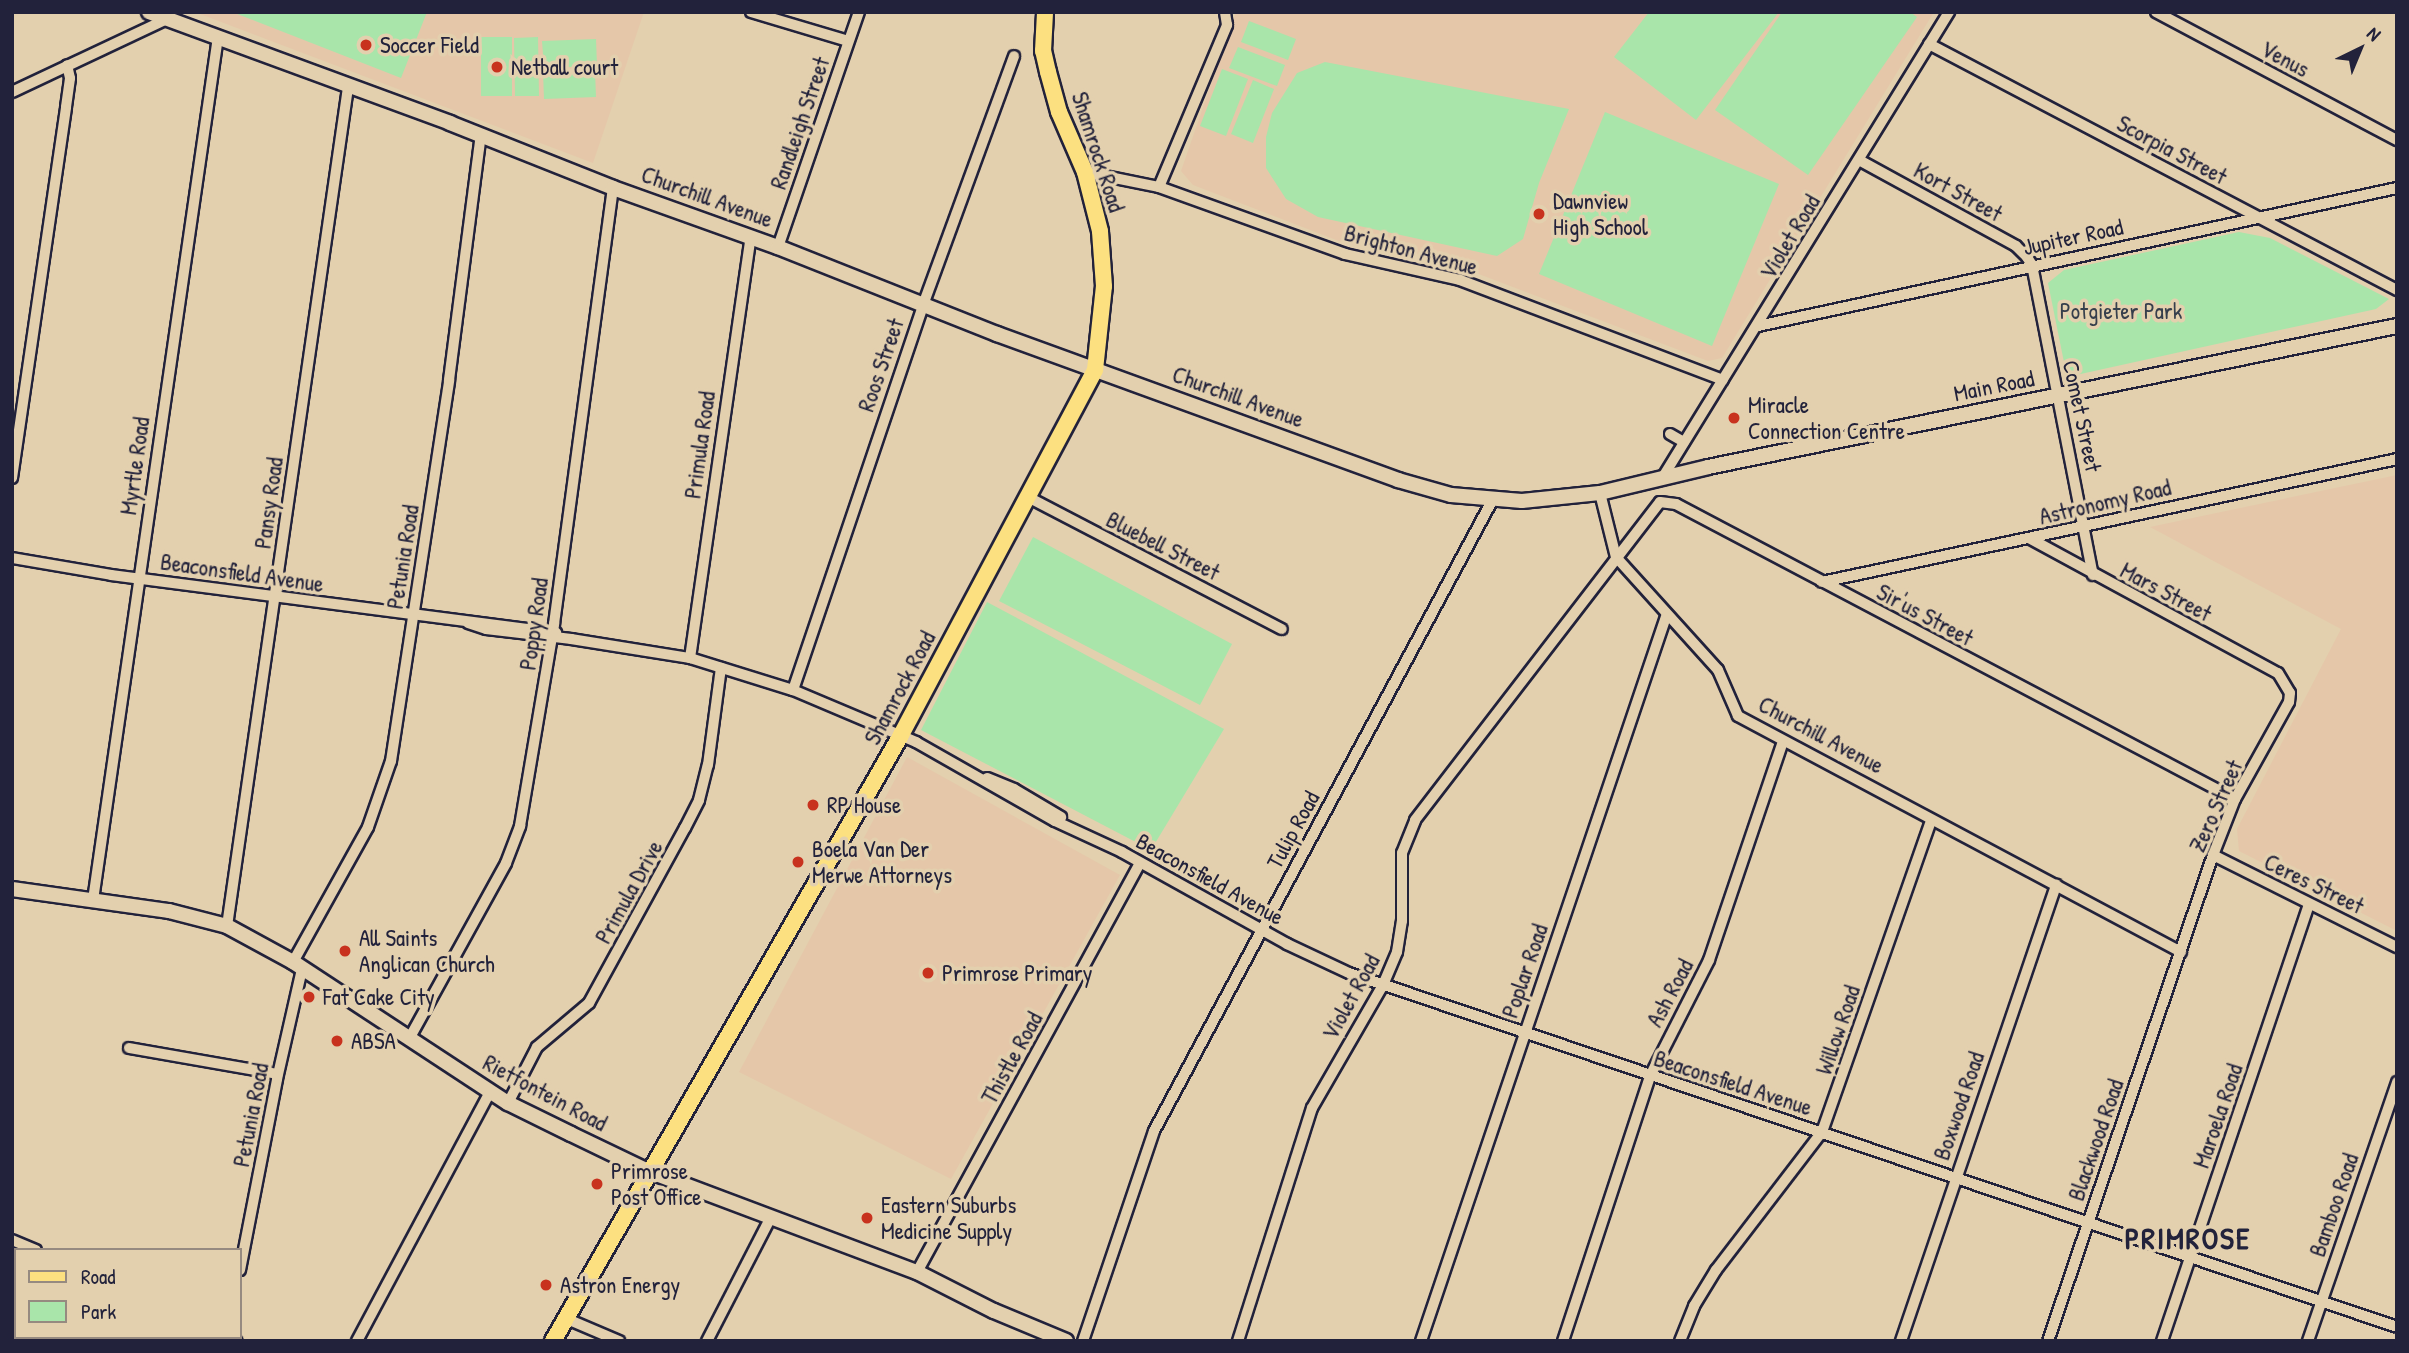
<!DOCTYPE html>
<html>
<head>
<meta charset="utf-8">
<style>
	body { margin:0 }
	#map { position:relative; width:2409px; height:1353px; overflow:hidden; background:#e3d0ae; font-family:"Patrick Hand",sans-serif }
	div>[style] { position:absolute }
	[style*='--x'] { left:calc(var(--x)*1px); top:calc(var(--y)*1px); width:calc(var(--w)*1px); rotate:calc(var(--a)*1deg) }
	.built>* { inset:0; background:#e5c7a9 }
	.green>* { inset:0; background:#a9e5aa }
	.roads { filter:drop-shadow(2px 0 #22223b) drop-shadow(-2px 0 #22223b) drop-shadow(0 2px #22223b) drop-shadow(0 -2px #22223b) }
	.street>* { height:10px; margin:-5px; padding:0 5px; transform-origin:5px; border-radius:5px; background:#e3d0ae }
	.secondary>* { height:14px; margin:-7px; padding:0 7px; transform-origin:7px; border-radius:7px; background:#e3d0ae }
	.primary>* { height:16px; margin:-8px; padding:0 8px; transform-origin:8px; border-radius:8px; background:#fce080 }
	.dots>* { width:19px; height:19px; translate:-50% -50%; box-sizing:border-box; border:4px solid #e3d0ae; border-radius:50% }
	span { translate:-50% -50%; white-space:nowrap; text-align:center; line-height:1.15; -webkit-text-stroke:7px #e3d0ae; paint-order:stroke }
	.poi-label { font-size:23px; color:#22223b }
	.left { translate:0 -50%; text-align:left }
	.street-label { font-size:23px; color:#22223b }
	.park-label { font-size:23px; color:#363f4c }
	.district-label { font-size:30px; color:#22223b; font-weight:700; letter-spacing:2px }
	.frame { position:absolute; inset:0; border:14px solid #22223b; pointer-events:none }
	.legend { position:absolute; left:14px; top:1248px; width:228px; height:91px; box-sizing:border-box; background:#e3d0ae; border:2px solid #968a80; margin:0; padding:9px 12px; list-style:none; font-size:21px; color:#22223b }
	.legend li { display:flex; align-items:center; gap:14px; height:35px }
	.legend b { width:35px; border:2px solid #968a80 }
	.north { position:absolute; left:2325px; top:14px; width:70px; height:70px; -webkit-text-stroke:5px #e3d0ae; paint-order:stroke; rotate:43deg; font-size:19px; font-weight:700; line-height:28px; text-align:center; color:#22223b }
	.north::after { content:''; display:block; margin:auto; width:24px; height:32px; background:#22223b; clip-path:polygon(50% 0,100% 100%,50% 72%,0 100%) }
</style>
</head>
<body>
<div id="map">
	<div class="built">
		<div style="clip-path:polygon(195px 12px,644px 12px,593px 163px)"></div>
		<div style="clip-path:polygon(1236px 12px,1934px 12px,1722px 358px,1708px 361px,1434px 257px,1344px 243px,1193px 185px,1181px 171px)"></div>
		<div style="clip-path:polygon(2397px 475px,2397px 931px,2239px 851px,2237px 829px,2341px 629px,2150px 527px)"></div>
		<div style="clip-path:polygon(907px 757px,1120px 875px,951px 1179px,739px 1072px)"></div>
	</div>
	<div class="green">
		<div style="clip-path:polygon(232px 12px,427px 12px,401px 78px)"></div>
		<div style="clip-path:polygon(1649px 12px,1779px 12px,1696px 120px,1614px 57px)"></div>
		<div style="clip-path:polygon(1782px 12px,1910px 12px,1917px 17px,1808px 175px,1715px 110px)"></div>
		<div style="clip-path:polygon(1249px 21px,1296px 39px,1288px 60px,1241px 42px)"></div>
		<div style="clip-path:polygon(481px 37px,512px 37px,512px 96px,481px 96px)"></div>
		<div style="clip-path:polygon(538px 37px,539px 96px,515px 96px,514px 38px)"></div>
		<div style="clip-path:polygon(596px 39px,597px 66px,544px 68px,542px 41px)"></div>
		<div style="clip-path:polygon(1238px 47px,1285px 65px,1277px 86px,1229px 68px)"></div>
		<div style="clip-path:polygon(1325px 62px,1569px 109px,1539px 183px,1523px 239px,1497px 256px,1318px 217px,1286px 199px,1266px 168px,1266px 137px,1272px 113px,1297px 73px)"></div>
		<div style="clip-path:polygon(1222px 69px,1248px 79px,1226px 136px,1200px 126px)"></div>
		<div style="clip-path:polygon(595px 71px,596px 97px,544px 99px,543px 72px)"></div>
		<div style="clip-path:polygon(1253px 80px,1274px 89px,1253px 143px,1231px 134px)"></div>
		<div style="clip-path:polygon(1605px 112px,1779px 184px,1712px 346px,1539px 274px)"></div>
		<div style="clip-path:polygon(2239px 232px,2270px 238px,2389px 299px,2376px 309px,2067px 377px,2048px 283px,2064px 270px)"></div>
		<div style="clip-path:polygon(1033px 537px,1232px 644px,1200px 705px,999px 601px)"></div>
		<div style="clip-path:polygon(987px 602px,1224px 729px,1151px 850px,921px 730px)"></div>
	</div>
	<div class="roads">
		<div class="street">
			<div style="--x:751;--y:12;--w:101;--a:16.6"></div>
			<div style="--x:2156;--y:12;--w:273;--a:28"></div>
			<div style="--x:1929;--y:44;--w:529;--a:27.73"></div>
			<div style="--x:12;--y:92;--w:171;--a:-25.2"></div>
			<div style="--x:1859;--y:160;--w:179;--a:28.7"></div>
			<div style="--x:2016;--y:246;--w:16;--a:45"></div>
			<div style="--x:2027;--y:257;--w:9;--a:58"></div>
			<div style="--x:2032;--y:265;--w:316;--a:78.9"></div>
			<div style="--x:1085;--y:172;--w:76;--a:11.5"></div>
			<div style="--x:1159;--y:187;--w:198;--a:19.8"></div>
			<div style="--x:1345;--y:254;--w:118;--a:12.7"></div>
			<div style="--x:1460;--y:280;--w:281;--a:20.8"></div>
			<div style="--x:1159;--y:187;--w:176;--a:-67.2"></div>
			<div style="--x:1227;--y:25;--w:13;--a:-99"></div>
			<div style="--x:778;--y:247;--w:249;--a:-71"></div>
			<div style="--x:1758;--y:326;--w:654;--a:-12.19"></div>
			<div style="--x:1670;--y:434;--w:16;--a:30"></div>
			<div style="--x:12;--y:478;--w:375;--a:-81.7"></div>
			<div style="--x:66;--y:107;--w:29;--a:-82"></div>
			<div style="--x:70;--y:78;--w:13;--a:-103"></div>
			<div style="--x:1661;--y:480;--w:550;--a:-58.39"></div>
			<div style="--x:1600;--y:493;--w:66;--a:76"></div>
			<div style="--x:1616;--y:557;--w:152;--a:47.9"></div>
			<div style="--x:1718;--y:670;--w:50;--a:66.5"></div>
			<div style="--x:1738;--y:716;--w:502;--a:28.05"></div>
			<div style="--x:1028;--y:497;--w:286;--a:27.5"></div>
			<div style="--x:2029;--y:538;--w:283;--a:28.5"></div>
			<div style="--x:2278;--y:673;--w:23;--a:59"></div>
			<div style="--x:2290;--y:693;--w:9;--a:96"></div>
			<div style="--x:2289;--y:702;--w:111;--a:119.1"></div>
			<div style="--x:2235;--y:799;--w:60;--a:111.4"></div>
			<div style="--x:2213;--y:855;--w:513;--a:108.75"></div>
			<div style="--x:12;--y:558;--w:100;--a:9.7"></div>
			<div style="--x:111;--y:575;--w:449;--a:7.4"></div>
			<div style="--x:1822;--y:582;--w:588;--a:-12.07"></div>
			<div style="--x:468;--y:623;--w:19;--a:18"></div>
			<div style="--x:486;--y:629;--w:86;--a:6.7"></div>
			<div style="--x:571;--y:639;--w:121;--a:9.1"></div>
			<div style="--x:690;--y:658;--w:108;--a:17.3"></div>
			<div style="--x:793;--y:690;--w:134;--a:22.9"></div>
			<div style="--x:916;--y:742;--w:160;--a:29.6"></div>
			<div style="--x:1055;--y:821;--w:74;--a:24.8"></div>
			<div style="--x:1122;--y:852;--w:189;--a:29.1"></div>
			<div style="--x:1287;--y:944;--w:68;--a:25.1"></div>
			<div style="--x:1349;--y:973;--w:1106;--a:18.66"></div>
			<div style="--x:690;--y:658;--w:425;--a:-81.8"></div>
			<div style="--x:793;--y:690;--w:406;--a:-71.3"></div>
			<div style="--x:923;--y:305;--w:265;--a:-69.9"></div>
			<div style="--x:987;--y:778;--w:29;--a:22"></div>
			<div style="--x:1014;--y:789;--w:55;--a:30.8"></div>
			<div style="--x:2213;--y:855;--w:206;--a:26.6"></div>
			<div style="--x:93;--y:900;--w:872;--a:-81.76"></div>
			<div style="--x:227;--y:926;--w:848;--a:-81.79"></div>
			<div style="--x:293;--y:962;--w:154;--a:-60.9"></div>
			<div style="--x:368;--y:827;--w:70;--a:-70.8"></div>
			<div style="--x:391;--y:761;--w:385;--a:-81.3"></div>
			<div style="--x:449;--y:380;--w:247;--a:-82.6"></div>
			<div style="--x:409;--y:1039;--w:201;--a:-61.1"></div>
			<div style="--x:506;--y:863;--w:40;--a:-69"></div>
			<div style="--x:520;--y:826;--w:205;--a:-80.4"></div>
			<div style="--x:554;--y:624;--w:440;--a:-82.3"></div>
			<div style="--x:129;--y:1048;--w:151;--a:9.9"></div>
			<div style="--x:508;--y:1103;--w:63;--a:-62.6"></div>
			<div style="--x:537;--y:1047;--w:68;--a:-40.2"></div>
			<div style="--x:589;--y:1003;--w:200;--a:-61.3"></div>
			<div style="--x:685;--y:828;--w:31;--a:-63"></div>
			<div style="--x:699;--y:800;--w:36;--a:-76"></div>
			<div style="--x:708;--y:765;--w:98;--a:-82.4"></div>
			<div style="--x:12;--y:1240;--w:26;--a:23"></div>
			<div style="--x:240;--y:1270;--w:195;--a:-79"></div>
			<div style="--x:277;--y:1079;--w:113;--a:-77.2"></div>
			<div style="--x:917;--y:1272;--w:466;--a:-61.4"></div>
			<div style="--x:12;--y:1273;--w:4;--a:27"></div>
			<div style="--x:565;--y:1318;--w:59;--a:23.1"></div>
			<div style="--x:221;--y:1337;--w:16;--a:15"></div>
			<div style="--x:357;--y:1341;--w:282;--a:-61.9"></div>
			<div style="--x:707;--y:1341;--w:140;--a:-62.7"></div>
			<div style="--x:1083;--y:1341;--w:222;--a:-71.3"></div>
			<div style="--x:1154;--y:1131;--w:715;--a:-61.79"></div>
			<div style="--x:1238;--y:1341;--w:244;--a:-72.4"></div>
			<div style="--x:1312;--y:1108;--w:142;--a:-60"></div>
			<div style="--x:1383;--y:985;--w:36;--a:-67"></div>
			<div style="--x:1397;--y:952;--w:31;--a:-81"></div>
			<div style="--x:1402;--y:921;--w:68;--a:-90"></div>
			<div style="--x:1402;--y:853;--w:35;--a:-68"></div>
			<div style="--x:1415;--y:820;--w:401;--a:-52.4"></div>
			<div style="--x:1660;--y:502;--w:16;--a:7"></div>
			<div style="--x:1676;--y:504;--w:632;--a:27.82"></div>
			<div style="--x:1421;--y:1341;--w:767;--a:-71.31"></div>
			<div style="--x:1563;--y:1341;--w:279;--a:-71.8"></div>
			<div style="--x:1650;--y:1076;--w:130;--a:-63"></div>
			<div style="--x:1709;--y:960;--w:230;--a:-71.3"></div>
			<div style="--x:1680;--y:1341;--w:38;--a:-68"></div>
			<div style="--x:1694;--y:1306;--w:42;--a:-58.6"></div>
			<div style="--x:1716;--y:1270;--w:174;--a:-52.5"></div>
			<div style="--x:1822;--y:1132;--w:330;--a:-70.7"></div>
			<div style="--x:1901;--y:1341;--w:482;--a:-71.2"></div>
			<div style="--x:2162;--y:1341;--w:461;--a:-71.4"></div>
			<div style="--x:2308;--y:1341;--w:274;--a:-71"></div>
		</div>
		<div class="secondary">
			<div style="--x:149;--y:12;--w:321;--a:20.2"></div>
			<div style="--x:450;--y:123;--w:175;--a:21.7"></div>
			<div style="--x:613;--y:188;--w:175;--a:19.7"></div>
			<div style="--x:778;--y:247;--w:236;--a:21.7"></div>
			<div style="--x:997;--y:334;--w:427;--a:20"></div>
			<div style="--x:1398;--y:480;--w:55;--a:15.8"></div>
			<div style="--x:1451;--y:495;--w:71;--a:4.8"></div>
			<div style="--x:1522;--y:501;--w:78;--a:-5.9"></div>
			<div style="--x:1600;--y:493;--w:111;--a:-13.5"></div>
			<div style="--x:1708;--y:467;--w:703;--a:-11.57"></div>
			<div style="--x:12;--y:889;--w:159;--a:8"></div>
			<div style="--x:169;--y:911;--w:60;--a:14.5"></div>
			<div style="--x:227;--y:926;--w:75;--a:28.6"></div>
			<div style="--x:293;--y:962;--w:257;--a:33.3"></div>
			<div style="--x:508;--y:1103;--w:70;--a:26.2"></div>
			<div style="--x:571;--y:1134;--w:85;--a:25.7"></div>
			<div style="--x:648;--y:1171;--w:287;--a:20.6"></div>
			<div style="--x:917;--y:1272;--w:86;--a:26.9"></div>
			<div style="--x:994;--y:1311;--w:78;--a:22.6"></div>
		</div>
		<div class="primary">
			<div style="--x:553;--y:1341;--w:699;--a:-60.13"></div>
			<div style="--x:901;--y:735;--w:413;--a:-62"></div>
			<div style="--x:1095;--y:370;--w:84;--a:-83.9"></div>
			<div style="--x:1104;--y:286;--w:55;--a:-94.2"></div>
			<div style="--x:1100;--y:231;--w:61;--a:-104.3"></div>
			<div style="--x:1085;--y:172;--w:65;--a:-113.4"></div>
			<div style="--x:1059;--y:112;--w:41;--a:-105.4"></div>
			<div style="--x:1048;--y:72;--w:22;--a:-103"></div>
			<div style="--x:1043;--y:51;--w:39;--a:-87"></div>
		</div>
	</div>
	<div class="dots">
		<div style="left:366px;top:45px;background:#c8321e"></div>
		<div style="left:497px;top:67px;background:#c8321e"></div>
		<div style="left:1539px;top:214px;background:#c8321e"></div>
		<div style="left:1734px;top:418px;background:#c8321e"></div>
		<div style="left:813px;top:805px;background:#c8321e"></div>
		<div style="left:798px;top:862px;background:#c8321e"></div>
		<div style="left:345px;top:951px;background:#c8321e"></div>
		<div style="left:928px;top:973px;background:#c8321e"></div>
		<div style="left:309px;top:997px;background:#c8321e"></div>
		<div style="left:337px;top:1041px;background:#c8321e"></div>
		<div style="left:597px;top:1184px;background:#c8321e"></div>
		<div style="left:867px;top:1218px;background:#c8321e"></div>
		<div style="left:546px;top:1285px;background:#c8321e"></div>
	</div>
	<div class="poi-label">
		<span class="left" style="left:380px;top:45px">Soccer Field</span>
		<span class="left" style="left:511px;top:67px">Netball court</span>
		<span class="left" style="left:1553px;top:214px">Dawnview<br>High School</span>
		<span class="left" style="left:1748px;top:418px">Miracle<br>Connection Centre</span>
		<span class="left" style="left:827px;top:805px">RP House</span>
		<span class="left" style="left:812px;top:862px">Boela Van Der<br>Merwe Attorneys</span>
		<span class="left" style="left:359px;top:951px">All Saints<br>Anglican Church</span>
		<span class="left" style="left:942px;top:973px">Primrose Primary</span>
		<span class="left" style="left:323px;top:997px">Fat Cake City</span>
		<span class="left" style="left:351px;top:1041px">ABSA</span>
		<span class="left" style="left:611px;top:1184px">Primrose<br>Post Office</span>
		<span class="left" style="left:881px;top:1218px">Eastern Suburbs<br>Medicine Supply</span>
		<span class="left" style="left:560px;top:1285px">Astron Energy</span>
	</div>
	<div class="street-label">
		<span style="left:2285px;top:59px;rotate:28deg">Venus</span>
		<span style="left:800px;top:123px;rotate:-71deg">Randleigh Street</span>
		<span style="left:2172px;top:150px;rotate:28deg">Scorpia Street</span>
		<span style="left:1098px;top:152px;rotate:72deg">Shamrock Road</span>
		<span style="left:1958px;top:192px;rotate:29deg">Kort Street</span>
		<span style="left:707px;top:197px;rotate:20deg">Churchill Avenue</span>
		<span style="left:1790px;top:237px;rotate:-59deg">Violet Road</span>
		<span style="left:2073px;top:237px;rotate:-12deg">Jupiter Road</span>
		<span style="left:1411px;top:250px;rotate:15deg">Brighton Avenue</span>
		<span style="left:881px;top:365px;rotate:-71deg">Roos Street</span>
		<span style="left:1994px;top:386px;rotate:-11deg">Main Road</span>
		<span style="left:1238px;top:397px;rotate:20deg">Churchill Avenue</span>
		<span style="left:2082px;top:416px;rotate:78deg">Comet Street</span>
		<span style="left:700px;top:445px;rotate:-82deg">Primula Road</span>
		<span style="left:135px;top:466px;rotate:-82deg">Myrtle Road</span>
		<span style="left:2105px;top:502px;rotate:-13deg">Astronomy Road</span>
		<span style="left:269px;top:503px;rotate:-82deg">Pansy Road</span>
		<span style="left:1163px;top:546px;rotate:27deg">Bluebell Street</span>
		<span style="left:403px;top:557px;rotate:-81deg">Petunia Road</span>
		<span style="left:242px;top:573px;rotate:8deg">Beaconsfield Avenue</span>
		<span style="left:2166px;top:592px;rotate:28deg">Mars Street</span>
		<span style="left:1925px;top:615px;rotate:28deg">Sir'us Street</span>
		<span style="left:534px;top:624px;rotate:-82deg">Poppy Road</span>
		<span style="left:900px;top:688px;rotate:-62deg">Shamrock Road</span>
		<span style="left:1821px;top:735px;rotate:28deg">Churchill Avenue</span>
		<span style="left:2216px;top:806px;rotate:-66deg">Zero Street</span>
		<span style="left:1293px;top:830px;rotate:-61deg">Tulip Road</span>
		<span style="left:1210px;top:879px;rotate:29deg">Beaconsfield Avenue</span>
		<span style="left:2314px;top:884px;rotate:26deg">Ceres Street</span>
		<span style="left:629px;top:892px;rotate:-61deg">Primula Drive</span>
		<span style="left:1525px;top:971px;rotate:-71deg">Poplar Road</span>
		<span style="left:1670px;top:993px;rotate:-62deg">Ash Road</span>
		<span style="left:1351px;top:997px;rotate:-61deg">Violet Road</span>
		<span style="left:1838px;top:1030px;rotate:-71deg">Willow Road</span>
		<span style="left:1012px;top:1058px;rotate:-61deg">Thistle Road</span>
		<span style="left:1733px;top:1083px;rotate:18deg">Beaconsfield Avenue</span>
		<span style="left:545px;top:1093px;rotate:28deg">Rietfontein Road</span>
		<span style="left:1959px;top:1106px;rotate:-71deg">Boxwood Road</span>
		<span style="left:251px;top:1115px;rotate:-79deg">Petunia Road</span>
		<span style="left:2218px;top:1116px;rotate:-71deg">Maroela Road</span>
		<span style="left:2096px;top:1140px;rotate:-71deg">Blackwood Road</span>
		<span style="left:2334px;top:1205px;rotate:-71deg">Bamboo Road</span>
	</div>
	<div class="park-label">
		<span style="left:2121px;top:311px">Potgieter Park</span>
	</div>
	<div class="district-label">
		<span style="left:2188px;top:1238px">PRIMROSE</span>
	</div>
	<div class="frame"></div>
	<ul class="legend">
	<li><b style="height:9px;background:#fce080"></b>Road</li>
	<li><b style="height:19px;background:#a9e5aa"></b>Park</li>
	</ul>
	<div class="north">N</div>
</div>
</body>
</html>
